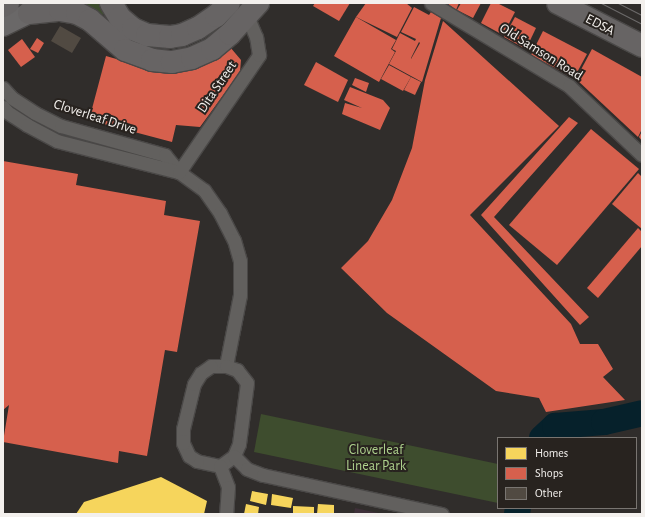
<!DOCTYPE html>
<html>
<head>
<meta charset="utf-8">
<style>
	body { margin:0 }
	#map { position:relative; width:645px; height:517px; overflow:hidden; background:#302d2b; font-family:"Alegreya Sans",sans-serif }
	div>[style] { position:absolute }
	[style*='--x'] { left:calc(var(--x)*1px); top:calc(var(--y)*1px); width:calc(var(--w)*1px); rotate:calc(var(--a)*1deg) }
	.industrial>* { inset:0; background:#3e3039 }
	.green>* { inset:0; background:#3e4d2e }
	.homes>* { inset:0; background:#f6d55c }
	.shops>* { inset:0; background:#d6604d }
	.river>* { height:26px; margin:-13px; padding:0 13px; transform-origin:13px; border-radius:13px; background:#06212b }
	.building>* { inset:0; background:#514a42 }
	.roads { filter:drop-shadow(1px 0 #4a4847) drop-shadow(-1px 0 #4a4847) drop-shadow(0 1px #4a4847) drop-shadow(0 -1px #4a4847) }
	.street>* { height:13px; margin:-6.5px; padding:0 6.5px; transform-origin:6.5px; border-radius:6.5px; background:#62605e }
	.primary>* { height:20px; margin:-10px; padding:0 10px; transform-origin:10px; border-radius:10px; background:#6a6868 }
	.highway>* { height:22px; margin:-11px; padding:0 11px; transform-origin:11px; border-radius:11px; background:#676464 }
	.tram>* { height:1px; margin:-0.5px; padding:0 0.5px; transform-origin:0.5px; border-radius:0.5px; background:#6c6a6a }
	span { translate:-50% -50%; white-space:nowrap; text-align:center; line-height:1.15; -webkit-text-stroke:4px #28231f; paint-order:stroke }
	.street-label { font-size:14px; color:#f3f0ed }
	.park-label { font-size:14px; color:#aed18d }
	.frame { position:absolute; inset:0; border:4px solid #f3f0ed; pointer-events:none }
	.legend { position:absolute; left:497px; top:437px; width:140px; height:72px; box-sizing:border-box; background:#28231f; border:1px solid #797571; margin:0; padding:5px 7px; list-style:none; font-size:12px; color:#f3f0ed }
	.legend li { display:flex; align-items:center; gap:8px; height:20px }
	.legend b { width:20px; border:1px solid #797571 }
</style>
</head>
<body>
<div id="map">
	<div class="industrial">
		<div style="clip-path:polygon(355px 508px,383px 514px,354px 514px)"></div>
	</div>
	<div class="green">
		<div style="clip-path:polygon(80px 3px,105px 3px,105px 14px,101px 15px)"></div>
		<div style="clip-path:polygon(261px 414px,498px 464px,498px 503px,254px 452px)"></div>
	</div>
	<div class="homes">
		<div style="clip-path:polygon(161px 477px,207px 501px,204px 514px,76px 514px,84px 502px)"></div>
		<div style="clip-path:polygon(252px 491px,268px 494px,266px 505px,250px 501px)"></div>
		<div style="clip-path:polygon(272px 494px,293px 498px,291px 508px,271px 505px)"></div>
		<div style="clip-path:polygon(246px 504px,259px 507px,258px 514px,244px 514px)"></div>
		<div style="clip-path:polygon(318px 504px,334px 505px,334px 514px,317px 514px)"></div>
		<div style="clip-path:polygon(293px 506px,314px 507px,314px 514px,293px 514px)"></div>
	</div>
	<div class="shops">
		<div style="clip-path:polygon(315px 3px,350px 3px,339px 21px,313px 6px)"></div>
		<div style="clip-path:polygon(366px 3px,406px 3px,412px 8px,397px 37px,356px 17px)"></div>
		<div style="clip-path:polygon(447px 3px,459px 3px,456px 10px)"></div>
		<div style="clip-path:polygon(461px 3px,481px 3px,473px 18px,457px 10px)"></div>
		<div style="clip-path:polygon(491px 3px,497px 3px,515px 12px,503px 35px,481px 23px)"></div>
		<div style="clip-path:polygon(evenodd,414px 7px,429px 15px,431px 12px,441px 18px,422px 82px,389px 64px,396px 51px,392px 49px,400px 33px,415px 41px,416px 39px,401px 32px,414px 7px,419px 42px,420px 43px,411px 59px,411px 58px,419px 42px)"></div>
		<div style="clip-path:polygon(356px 17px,396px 40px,391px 49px,395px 52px,379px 82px,334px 56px)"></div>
		<div style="clip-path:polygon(515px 17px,536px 28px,526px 49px,504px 37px)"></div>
		<div style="clip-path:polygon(443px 21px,559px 126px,470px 215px,571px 324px,580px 344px,598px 344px,613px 369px,603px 377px,625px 400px,546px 412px,539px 398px,496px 391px,387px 313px,341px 268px,368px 241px,392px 200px,412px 148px,425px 80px)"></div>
		<div style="clip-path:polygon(543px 31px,587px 54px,574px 78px,531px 55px)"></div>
		<div style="clip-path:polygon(37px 38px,44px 43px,38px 53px,30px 49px)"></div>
		<div style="clip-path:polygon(22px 39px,35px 57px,21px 67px,8px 50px)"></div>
		<div style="clip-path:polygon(230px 47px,241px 60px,240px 72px,200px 127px,176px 125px,172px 142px,89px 120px,106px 56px,158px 71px)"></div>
		<div style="clip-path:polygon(592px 49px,642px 77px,642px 129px,638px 137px,576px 79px)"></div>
		<div style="clip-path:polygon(316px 62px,348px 80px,338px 102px,304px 85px)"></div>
		<div style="clip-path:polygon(389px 65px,411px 77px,403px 91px,381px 79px)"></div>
		<div style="clip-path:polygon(411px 77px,421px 82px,415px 95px,404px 90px)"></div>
		<div style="clip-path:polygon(355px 78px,369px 83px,366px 92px,352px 85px)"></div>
		<div style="clip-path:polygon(350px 87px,383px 100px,390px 108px,380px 130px,342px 114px,345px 103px,362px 108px,344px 100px)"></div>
		<div style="clip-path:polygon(569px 117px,578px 123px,494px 217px,589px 317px,580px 325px,481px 215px)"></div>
		<div style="clip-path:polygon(591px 129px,639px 169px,557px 265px,509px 225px)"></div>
		<div style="clip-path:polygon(642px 131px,642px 141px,639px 137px)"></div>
		<div style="clip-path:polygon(3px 161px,78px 174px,76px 185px,166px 201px,164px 215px,200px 221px,177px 352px,165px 350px,147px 456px,119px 451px,118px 463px,3px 442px,9px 405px,3px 410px)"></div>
		<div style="clip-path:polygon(638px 173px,642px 177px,642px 229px,612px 204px)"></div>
		<div style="clip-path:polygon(638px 228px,642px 232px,642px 246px,598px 298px,587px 288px)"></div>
	</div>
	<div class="river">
		<div style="--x:542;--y:438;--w:18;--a:-43"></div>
		<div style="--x:555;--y:426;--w:49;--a:-4.7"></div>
		<div style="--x:604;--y:422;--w:39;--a:-13"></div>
		<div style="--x:517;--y:514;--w:6;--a:-81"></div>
	</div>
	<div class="building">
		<div style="clip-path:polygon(60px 26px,81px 38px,72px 53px,51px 41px)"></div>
	</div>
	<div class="roads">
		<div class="street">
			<div style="--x:431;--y:3;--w:161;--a:31"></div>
			<div style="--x:569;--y:86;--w:100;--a:43.4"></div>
			<div style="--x:3;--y:88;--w:13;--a:48"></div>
			<div style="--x:12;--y:98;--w:27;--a:33"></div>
			<div style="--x:35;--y:113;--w:29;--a:27"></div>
			<div style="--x:61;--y:126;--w:108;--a:15.6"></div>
			<div style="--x:165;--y:155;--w:22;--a:51"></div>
			<div style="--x:179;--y:172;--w:31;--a:36"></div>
			<div style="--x:204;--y:190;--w:28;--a:55"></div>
			<div style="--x:220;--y:213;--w:30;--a:63"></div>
			<div style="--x:234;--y:240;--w:22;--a:74"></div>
			<div style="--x:240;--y:261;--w:34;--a:90"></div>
			<div style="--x:240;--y:295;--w:72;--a:101.2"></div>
			<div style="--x:3;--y:107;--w:6;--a:51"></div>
			<div style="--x:7;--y:112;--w:24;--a:33"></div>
			<div style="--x:27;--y:125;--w:34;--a:28"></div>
			<div style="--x:57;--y:141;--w:126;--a:14.3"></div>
			<div style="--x:179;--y:172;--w:142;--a:-55.6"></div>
			<div style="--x:259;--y:55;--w:18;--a:-99"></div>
			<div style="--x:256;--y:37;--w:23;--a:-113"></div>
			<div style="--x:211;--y:366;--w:15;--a:0"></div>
			<div style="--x:226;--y:366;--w:12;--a:20"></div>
			<div style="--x:237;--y:370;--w:16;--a:52"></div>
			<div style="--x:247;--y:383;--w:62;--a:97.5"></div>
			<div style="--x:239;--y:444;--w:13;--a:113"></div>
			<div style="--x:234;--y:456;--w:17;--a:144"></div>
			<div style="--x:220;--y:466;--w:24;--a:-168"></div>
			<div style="--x:197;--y:461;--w:9;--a:-148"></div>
			<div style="--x:189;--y:456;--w:14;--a:-115"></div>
			<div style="--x:183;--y:443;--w:14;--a:-90"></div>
			<div style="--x:183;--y:429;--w:46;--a:-76.3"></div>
			<div style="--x:194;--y:384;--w:13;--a:-58"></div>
			<div style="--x:201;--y:373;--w:12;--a:-35"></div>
			<div style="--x:234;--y:456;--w:18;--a:45"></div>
			<div style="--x:247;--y:469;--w:17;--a:21"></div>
			<div style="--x:263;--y:475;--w:183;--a:12.3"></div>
			<div style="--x:220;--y:466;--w:22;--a:69"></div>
			<div style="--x:228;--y:487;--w:27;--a:94"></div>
		</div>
		<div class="primary">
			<div style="--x:3;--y:26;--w:46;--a:-26"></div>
		</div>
		<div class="highway">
			<div style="--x:111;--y:3;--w:17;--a:59"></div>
			<div style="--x:120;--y:18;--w:17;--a:40"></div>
			<div style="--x:133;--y:29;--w:15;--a:23"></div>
			<div style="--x:147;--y:35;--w:23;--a:5"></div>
			<div style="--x:170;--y:37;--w:12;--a:-9"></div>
			<div style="--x:182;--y:35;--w:17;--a:-24"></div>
			<div style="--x:198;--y:28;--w:22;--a:-34"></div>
			<div style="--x:216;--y:16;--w:18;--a:-45"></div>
			<div style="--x:558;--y:3;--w:94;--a:27.1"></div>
			<div style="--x:3;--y:6;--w:6;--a:-31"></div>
			<div style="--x:29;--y:13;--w:31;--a:-6"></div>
			<div style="--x:60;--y:10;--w:17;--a:10"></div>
			<div style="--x:77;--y:13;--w:15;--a:28"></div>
			<div style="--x:90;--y:20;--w:46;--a:40.6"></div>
			<div style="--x:125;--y:50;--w:29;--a:20"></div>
			<div style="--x:152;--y:60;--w:20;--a:6"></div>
			<div style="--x:172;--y:62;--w:20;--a:-11"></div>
			<div style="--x:192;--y:58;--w:22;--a:-24"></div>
			<div style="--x:212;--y:49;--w:23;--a:-40"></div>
			<div style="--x:230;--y:34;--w:42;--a:-47.9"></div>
		</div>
	</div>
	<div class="tram">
		<div style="--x:601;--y:3;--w:46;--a:27.1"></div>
		<div style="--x:618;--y:3;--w:27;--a:27"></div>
	</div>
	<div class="street-label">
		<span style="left:600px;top:25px;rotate:27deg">EDSA</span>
		<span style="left:541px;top:52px;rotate:32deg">Old Samson Road</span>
		<span style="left:217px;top:87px;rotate:-56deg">Dita Street</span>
		<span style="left:95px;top:117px;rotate:18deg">Cloverleaf Drive</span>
	</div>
	<div class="park-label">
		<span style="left:376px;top:458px">Cloverleaf<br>Linear Park</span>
	</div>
	<div class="frame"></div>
	<ul class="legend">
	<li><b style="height:11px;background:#f6d55c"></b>Homes</li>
	<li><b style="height:11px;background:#d6604d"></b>Shops</li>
	<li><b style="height:11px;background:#514a42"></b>Other</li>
	</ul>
</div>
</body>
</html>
